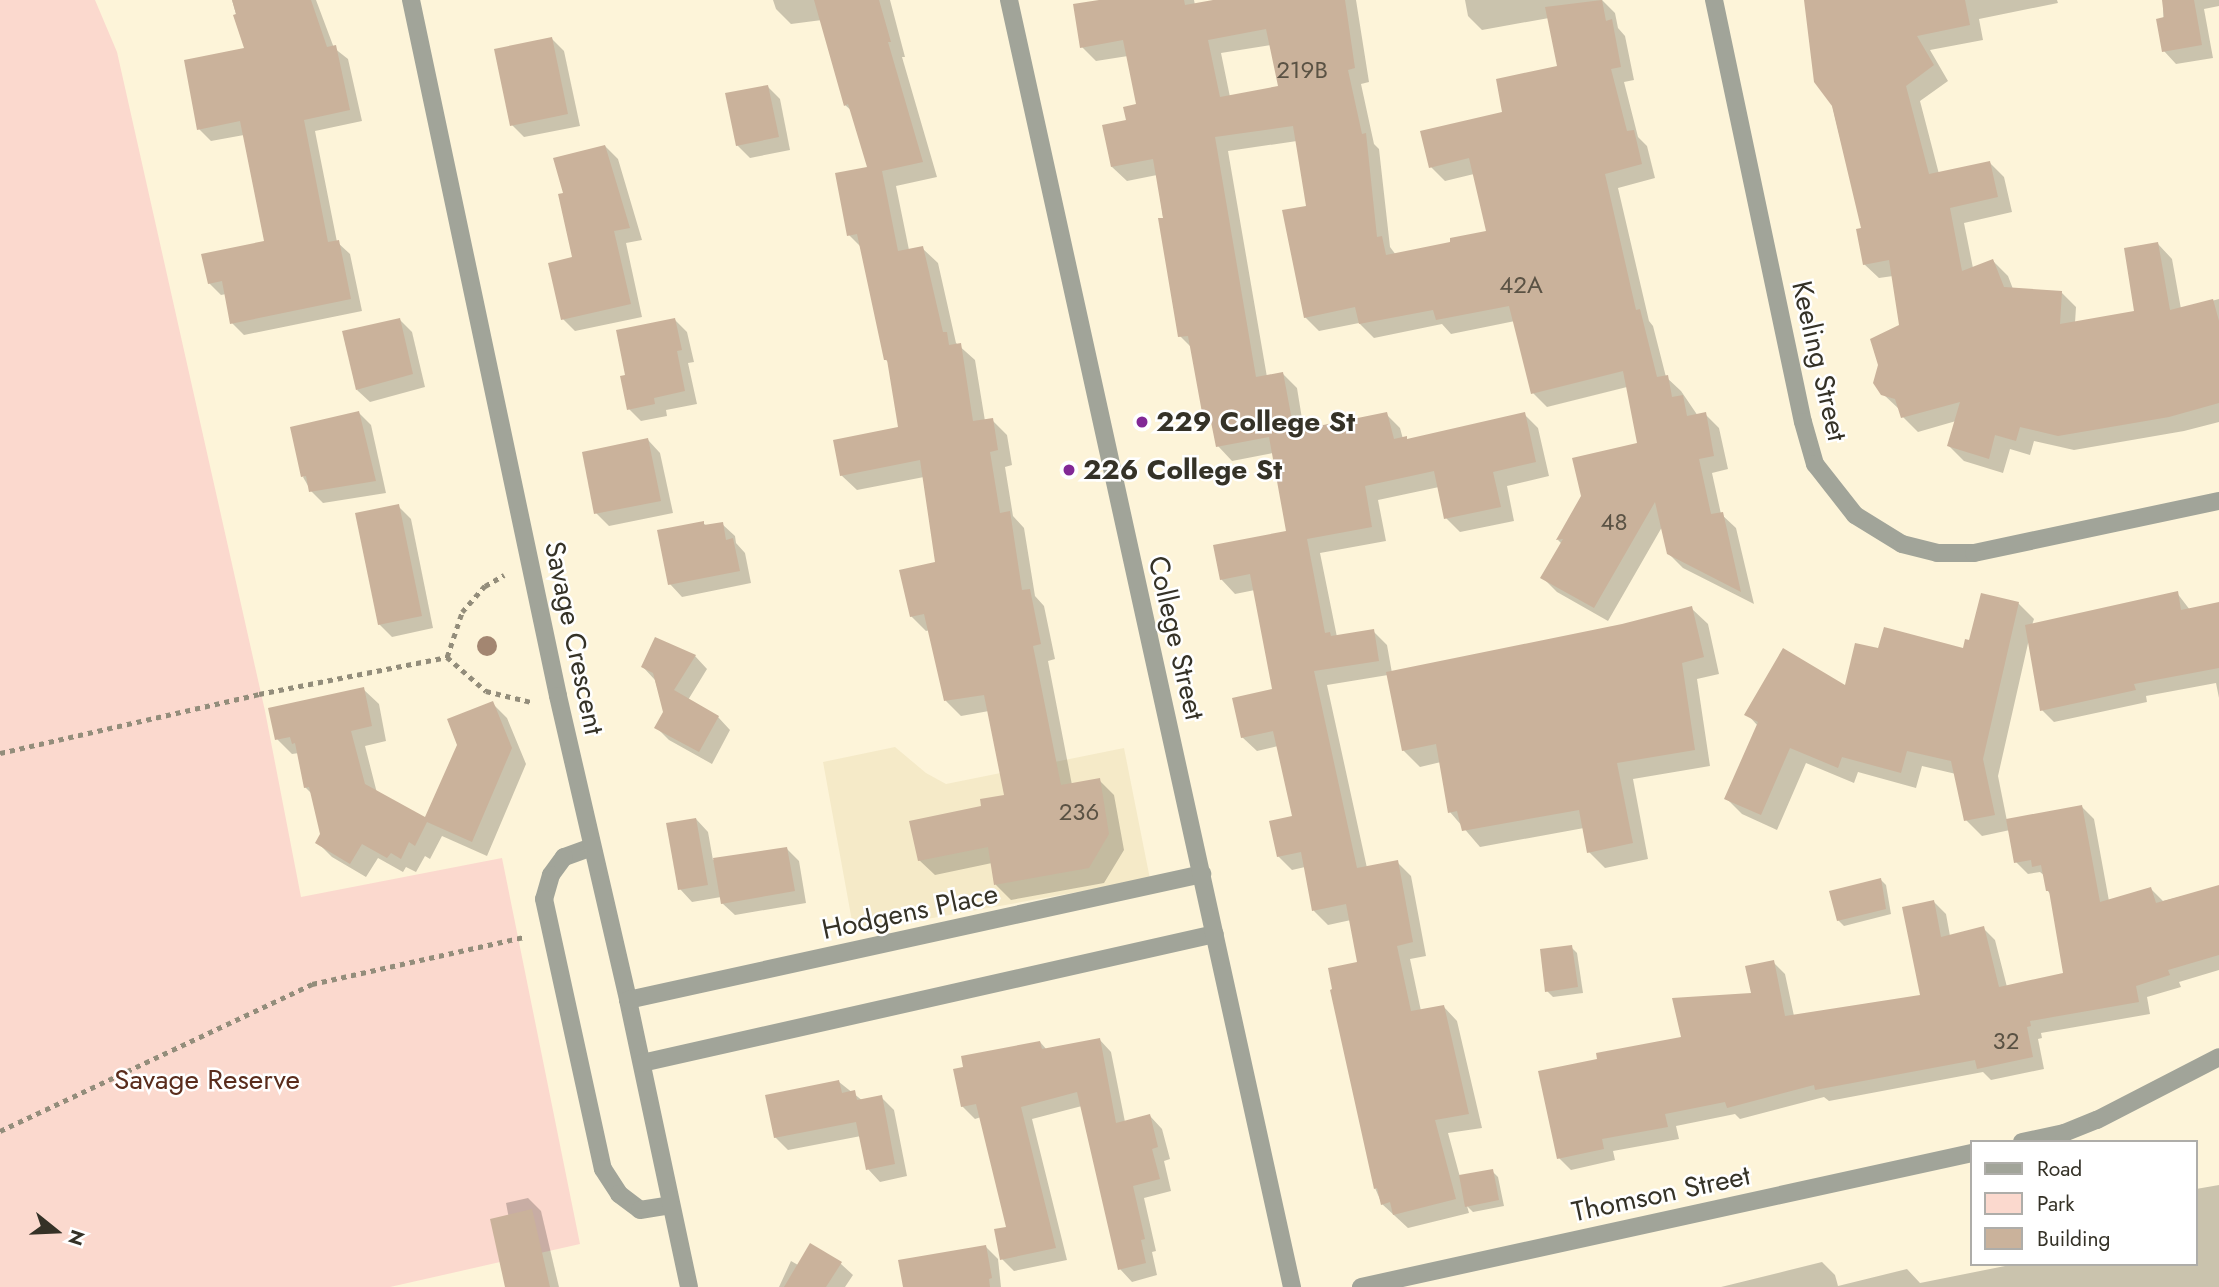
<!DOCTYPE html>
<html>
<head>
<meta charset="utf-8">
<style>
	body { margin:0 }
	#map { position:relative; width:2219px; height:1287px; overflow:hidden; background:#fdf4d9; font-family:Jost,sans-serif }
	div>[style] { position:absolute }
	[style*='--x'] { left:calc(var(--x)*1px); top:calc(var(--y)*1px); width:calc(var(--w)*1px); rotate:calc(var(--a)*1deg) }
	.built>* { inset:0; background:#f5eac8 }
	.green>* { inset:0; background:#fbd9ce }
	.shadow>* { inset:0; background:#0003 }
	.building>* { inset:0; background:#cab29b }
	.path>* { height:4.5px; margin-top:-2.25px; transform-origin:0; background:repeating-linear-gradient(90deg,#938d7b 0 5px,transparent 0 10px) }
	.service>* { height:18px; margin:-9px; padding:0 9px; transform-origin:9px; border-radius:9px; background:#a1a499 }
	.minor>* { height:18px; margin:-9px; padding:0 9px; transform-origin:9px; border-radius:9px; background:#a1a499 }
	.tertiary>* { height:18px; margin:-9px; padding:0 9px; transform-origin:9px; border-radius:9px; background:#a1a499 }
	.trees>* { width:20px; height:20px; margin:-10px; border-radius:50%; background:#a38671 }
	.dots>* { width:19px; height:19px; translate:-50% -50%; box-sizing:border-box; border:4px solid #fff; border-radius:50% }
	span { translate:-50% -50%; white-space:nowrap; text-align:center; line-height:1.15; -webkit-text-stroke:5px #fff; paint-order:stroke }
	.number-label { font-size:24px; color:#5a5244 }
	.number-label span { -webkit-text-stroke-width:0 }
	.street-label { font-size:28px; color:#353227 }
	.poi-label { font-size:28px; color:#353227; font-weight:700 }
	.left { translate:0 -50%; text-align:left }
	.park-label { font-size:28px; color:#5a2c1c }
	.legend { position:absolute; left:1970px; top:1140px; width:228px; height:126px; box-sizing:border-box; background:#fff; border:2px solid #aeada9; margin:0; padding:9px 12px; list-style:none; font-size:21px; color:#353227 }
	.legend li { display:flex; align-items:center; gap:14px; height:35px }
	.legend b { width:35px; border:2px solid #aeada9 }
	.north { position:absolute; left:21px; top:1196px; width:70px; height:70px; -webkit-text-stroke:5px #fff; paint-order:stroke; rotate:108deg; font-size:19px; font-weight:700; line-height:28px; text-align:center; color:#353227 }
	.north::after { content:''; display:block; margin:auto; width:24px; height:32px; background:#353227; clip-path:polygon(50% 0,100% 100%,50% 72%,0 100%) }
</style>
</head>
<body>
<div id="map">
	<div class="built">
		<div style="clip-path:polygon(895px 747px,926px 773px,946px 784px,1124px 748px,1150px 879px,854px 932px,823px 762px)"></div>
	</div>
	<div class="green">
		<div style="clip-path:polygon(0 0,95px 0,117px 52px,265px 711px,301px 897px,502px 858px,580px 1244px,390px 1287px,0 1287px)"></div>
	</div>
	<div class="shadow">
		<div style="clip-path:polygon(232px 0,316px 0,334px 48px,348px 59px,362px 121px,315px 131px,337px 242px,350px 254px,362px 311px,244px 335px,232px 323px,226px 294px,221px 295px,209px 283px,266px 242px,244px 135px,211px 141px,199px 129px,246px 49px)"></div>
		<div style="clip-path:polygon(773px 0,890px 0,905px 57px,902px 57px,937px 177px,896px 186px,909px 250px,922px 248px,938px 263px,956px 343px,975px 360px,985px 421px,992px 420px,1007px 435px,1012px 465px,1005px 467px,1013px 516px,1024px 528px,1035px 596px,1044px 606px,1055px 659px,1048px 661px,1072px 785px,1099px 780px,1114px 795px,1124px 850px,1104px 883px,1011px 900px,996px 885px,992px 863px,935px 875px,919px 860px,983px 808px,1006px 797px,989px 711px,961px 716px,946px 701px,930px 630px,926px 631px,911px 616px,937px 563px,924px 477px,857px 490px,841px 475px,900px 429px,890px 364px,886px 360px,862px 248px,849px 235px,869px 168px,853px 112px,845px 105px,822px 20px,791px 24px,776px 9px)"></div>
		<div style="clip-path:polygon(evenodd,1108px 0,1194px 0,1195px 5px,1265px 0,1356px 0,1369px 82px,1361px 84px,1374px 144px,1379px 149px,1390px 247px,1396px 255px,1452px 244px,1488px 232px,1474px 174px,1445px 181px,1431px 167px,1504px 113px,1559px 68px,1549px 18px,1482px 30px,1468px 16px,1465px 0,1602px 0,1615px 13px,1618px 28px,1625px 36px,1634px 80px,1624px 82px,1638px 137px,1647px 146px,1655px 178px,1618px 188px,1649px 321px,1653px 326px,1666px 377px,1681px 391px,1698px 416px,1705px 414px,1719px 428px,1728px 469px,1712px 473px,1721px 514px,1736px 528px,1754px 604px,1683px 568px,1668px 553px,1662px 527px,1608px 621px,1557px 592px,1543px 578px,1562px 544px,1558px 540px,1583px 496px,1639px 444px,1627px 387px,1547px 407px,1533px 393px,1515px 321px,1451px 334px,1442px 324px,1374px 338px,1359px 323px,1319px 331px,1305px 317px,1308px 208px,1297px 141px,1228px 151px,1267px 377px,1283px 374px,1297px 388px,1304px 431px,1386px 414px,1400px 428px,1403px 439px,1408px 441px,1524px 414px,1538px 428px,1549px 476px,1507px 486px,1514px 521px,1460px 532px,1446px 518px,1439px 487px,1378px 500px,1386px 541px,1320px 553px,1337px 637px,1373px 631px,1387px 645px,1392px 673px,1622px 626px,1691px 608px,1708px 624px,1719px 674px,1697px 679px,1710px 766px,1633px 779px,1648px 859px,1605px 868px,1589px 852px,1584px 828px,1480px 847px,1450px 812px,1441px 762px,1420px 767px,1403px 750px,1388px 675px,1327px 685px,1367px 868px,1397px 862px,1411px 876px,1426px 956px,1410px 959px,1421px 1011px,1443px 1006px,1457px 1021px,1482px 1128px,1448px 1133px,1460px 1177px,1492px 1171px,1498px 1177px,1504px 1206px,1473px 1212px,1467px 1206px,1469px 1213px,1408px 1228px,1382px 1204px,1375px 1188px,1360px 963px,1351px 920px,1328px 925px,1314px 911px,1305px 867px,1292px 870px,1278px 856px,1294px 817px,1278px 746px,1257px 751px,1242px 737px,1274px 691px,1255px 590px,1235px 594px,1221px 579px,1288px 532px,1273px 453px,1232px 461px,1218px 446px,1214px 426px,1205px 417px,1192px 348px,1180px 336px,1157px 175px,1127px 181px,1112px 167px,1128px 121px,1138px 106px,1128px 56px,1096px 61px,1082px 47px,1108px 0,1271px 45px,1280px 87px,1230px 97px,1221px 53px,1271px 45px)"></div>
		<div style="clip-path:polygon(1806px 0,2057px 0,2058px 3px,1979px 19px,1983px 40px,1930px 50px,1948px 81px,1920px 101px,1939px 174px,1990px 163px,2004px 177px,2012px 212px,1964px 223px,1973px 268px,1993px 261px,2008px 276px,2013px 289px,2061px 292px,2076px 307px,2075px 323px,2136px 313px,2158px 244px,2172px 259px,2181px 309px,2219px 299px,2219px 422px,2184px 431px,2074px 450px,2034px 441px,2030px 455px,2010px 449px,2003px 473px,1964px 461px,1949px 446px,1956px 421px,1918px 432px,1903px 417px,1900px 410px,1883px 394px,1901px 326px,1893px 276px,1879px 278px,1864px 264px,1863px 230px)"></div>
		<div style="clip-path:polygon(2163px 0,2219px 0,2219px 6px,2204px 9px,2213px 58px,2176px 64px,2164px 51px)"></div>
		<div style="clip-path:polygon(552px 39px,564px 51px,580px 126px,524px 137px,512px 125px)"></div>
		<div style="clip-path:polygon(767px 86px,780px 99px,790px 150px,750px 158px,737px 145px)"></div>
		<div style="clip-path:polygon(605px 146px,618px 159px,642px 240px,626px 243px,642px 317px,575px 331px,563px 319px,574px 259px,565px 194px)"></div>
		<div style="clip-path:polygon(400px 320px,412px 332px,425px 387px,370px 402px,357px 390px)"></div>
		<div style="clip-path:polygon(675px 320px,687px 332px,694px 362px,688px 363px,697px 404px,666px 410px,667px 416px,641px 421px,629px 409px,627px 376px)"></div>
		<div style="clip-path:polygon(359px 413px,371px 425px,386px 493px,323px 503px,311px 491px,303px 477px)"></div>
		<div style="clip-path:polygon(648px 440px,660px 453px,673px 513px,609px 526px,596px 513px)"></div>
		<div style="clip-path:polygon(398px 506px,411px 519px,433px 628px,392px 637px,379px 624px)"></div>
		<div style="clip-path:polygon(703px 523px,707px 526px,722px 524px,735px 536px,736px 543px,745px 553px,751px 583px,682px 597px,670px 584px)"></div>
		<div style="clip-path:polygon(2177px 593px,2190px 610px,2219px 605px,2219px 698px,2216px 683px,2146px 696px,2147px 702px,2054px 722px,2042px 710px,2029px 639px,1998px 776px,2007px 821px,2082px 807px,2094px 819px,2109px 901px,2151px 889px,2163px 901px,2219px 887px,2219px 970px,2179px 982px,2181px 987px,2147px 997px,2150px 1014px,2041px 1033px,2042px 1038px,2038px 1039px,2044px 1069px,1991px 1080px,1983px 1072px,1829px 1101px,1824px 1097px,1740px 1119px,1735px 1114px,1676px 1126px,1679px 1139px,1613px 1151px,1615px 1160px,1571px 1170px,1559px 1158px,1599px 1060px,1683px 1038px,1753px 994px,1773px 962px,1785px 974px,1794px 1016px,1922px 996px,1934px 902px,1946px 914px,1950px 936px,1983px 928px,1995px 940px,2007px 987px,2065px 975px,2051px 895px,2047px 890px,2045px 876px,2040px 872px,2028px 874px,2016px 862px,2010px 830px,1982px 836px,1966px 820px,1956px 774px,1922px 766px,1916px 788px,1858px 772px,1854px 783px,1806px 763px,1777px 830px,1742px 814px,1726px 798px,1758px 726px,1747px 714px,1846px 687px,1879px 651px,1965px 650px,2018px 603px,2034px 619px,2032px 625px)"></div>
		<div style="clip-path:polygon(695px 656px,707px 669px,688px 700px,718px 717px,730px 730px,712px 764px,669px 740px,657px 728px,665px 713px,655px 680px,643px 667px)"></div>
		<div style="clip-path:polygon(363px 689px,379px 704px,386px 741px,365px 746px,377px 793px,426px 820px,492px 703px,507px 718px,526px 764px,487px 856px,442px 836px,430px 859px,425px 856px,416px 872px,406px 867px,403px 872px,378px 858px,366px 877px,332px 857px,317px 842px,322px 834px,312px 794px,305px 787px,299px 753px,292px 754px,277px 739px)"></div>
		<div style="clip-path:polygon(696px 819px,708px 832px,713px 860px,787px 849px,799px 861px,806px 903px,735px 915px,722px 903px,721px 897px,692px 902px,680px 889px)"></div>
		<div style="clip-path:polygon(1881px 880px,1886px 885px,1891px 914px,1844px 926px,1838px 920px)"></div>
		<div style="clip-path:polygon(1571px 947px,1577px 953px,1583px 993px,1553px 997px,1547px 991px)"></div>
		<div style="clip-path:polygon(1099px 1039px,1111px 1052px,1125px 1122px,1150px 1116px,1162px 1129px,1170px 1159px,1164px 1161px,1171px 1191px,1144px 1198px,1156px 1251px,1152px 1252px,1157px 1275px,1132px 1282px,1120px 1269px,1082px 1106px,1032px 1119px,1067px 1260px,1014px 1271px,1002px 1259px,1008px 1228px,981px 1117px,975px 1119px,962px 1106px,1040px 1042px,1047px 1050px)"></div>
		<div style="clip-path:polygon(839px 1082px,863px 1101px,881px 1097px,894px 1110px,907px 1176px,880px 1182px,868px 1169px,861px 1136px,788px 1150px,775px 1137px)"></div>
		<div style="clip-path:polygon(2219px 1185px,2219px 1287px,1721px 1287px,1822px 1262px,1835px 1275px,1838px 1286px,1907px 1269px,1920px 1283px,2015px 1264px,2196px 1264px,2196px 1189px)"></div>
		<div style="clip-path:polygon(528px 1198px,541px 1211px,559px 1287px,522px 1287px,506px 1203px)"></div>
		<div style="clip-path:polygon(986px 1247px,998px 1259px,1001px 1287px,905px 1287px)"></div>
		<div style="clip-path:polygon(791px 1261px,798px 1265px,841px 1264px,853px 1275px,845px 1287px,779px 1287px)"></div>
	</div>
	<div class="building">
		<div style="clip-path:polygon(232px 0,311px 0,327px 47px,336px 45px,350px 110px,304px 120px,328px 242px,339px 240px,351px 299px,230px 324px,222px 281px,208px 284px,201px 254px,264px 241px,240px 121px,197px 130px,184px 60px,244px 48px,233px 15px,236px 14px)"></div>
		<div style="clip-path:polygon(814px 0,879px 0,891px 42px,888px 42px,923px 162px,882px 171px,898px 251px,923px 246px,943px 332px,947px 332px,949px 345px,961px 343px,973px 421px,993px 418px,998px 450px,990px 452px,1000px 513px,1010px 511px,1022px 590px,1030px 589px,1041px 644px,1033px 646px,1061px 785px,1100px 778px,1109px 834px,1089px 868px,994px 885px,988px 847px,918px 861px,909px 821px,981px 806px,980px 799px,1004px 795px,984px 695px,944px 701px,924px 614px,910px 617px,899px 570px,935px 562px,920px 460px,840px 476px,833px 440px,898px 427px,887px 360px,884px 360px,857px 234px,847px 236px,835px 173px,867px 167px,848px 104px,844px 106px)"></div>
		<div style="clip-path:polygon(evenodd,1099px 0,1184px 0,1185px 5px,1213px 0,1345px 0,1355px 68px,1348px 70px,1362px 134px,1366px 133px,1377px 237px,1382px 236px,1386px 255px,1450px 242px,1450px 238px,1486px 231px,1469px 158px,1429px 168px,1420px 131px,1502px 112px,1496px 79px,1557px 66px,1545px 7px,1602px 0,1606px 21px,1612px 19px,1621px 67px,1611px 69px,1627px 131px,1634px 130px,1642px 164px,1605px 174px,1636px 310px,1640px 309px,1657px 377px,1668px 375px,1672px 397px,1683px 395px,1687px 416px,1706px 412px,1714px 456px,1699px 459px,1711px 514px,1723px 512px,1741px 592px,1667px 554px,1655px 502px,1594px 608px,1540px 578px,1563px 539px,1556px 540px,1581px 496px,1572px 458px,1637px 443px,1623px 371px,1531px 394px,1509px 306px,1436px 320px,1433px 310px,1359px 324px,1355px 307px,1304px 318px,1282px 210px,1306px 206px,1293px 126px,1215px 137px,1256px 377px,1283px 372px,1294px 431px,1387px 412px,1394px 439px,1407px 436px,1407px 439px,1525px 412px,1536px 462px,1493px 472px,1501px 507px,1444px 519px,1434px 471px,1365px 486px,1372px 527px,1307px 539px,1325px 633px,1330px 632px,1331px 636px,1374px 629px,1379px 661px,1314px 671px,1357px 868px,1398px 860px,1413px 942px,1397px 946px,1411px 1011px,1444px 1005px,1469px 1114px,1435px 1120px,1456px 1199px,1393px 1215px,1390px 1202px,1381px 1205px,1377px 1188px,1374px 1189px,1330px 990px,1332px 989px,1328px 968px,1357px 962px,1346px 904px,1312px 911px,1301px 852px,1277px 857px,1269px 821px,1292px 816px,1273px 731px,1241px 738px,1232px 698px,1272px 689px,1250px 574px,1220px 580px,1213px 545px,1286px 531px,1269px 437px,1216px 447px,1210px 417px,1203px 418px,1188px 336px,1178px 337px,1158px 218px,1163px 218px,1153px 159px,1111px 167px,1102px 125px,1126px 120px,1123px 107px,1136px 104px,1123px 40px,1080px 48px,1073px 4px,1099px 0,1266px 29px,1278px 86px,1220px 97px,1208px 40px,1266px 29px)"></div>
		<div style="clip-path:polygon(1804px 0,1965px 0,1970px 25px,1917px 36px,1934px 65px,1906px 86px,1929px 174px,1990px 161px,1998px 197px,1950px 208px,1962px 271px,1993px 259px,2004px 287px,2062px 291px,2060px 324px,2134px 311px,2124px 248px,2158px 242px,2170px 310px,2213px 299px,2219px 321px,2219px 403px,2169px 417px,2058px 436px,2020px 427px,2016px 441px,1995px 435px,1989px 459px,1947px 446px,1960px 402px,1901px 418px,1895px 399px,1881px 395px,1873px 383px,1878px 365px,1870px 339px,1899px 325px,1889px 260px,1863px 265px,1856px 229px,1861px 228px,1832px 106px,1814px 82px)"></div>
		<div style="clip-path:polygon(2162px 0,2194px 0,2202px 45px,2162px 52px,2156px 19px,2164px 17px)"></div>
		<div style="clip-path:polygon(552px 37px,568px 114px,510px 126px,494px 49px)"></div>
		<div style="clip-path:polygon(768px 85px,779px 137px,736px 146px,725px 93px)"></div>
		<div style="clip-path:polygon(605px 145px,630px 228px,614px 231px,631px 304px,561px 320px,548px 263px,572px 257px,558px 194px,563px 193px,553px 158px)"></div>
		<div style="clip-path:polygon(400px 318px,413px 374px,356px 390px,342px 331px)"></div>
		<div style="clip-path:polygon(675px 318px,682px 350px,677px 351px,685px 391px,654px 398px,655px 404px,627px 410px,620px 376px,625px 375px,616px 330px)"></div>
		<div style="clip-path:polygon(359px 411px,376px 481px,309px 492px,306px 476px,301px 477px,290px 427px)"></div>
		<div style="clip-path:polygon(648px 438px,661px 501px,594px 514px,582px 452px)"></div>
		<div style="clip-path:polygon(399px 504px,422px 616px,378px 625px,355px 513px)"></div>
		<div style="clip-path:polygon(704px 521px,704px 525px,723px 522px,726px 540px,733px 538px,740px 571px,668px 585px,657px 530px)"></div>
		<div style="clip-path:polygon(2178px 591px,2181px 610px,2219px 602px,2219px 668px,2134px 684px,2136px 690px,2040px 711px,2025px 625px)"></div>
		<div style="clip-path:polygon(1981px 593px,2019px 602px,1983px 759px,1995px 815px,1964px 821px,1951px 761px,1907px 751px,1901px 773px,1842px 757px,1838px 768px,1790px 748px,1761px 815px,1724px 799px,1758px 722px,1744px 715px,1783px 648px,1845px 685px,1855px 643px,1878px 648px,1884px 627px,1963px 648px,1965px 639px,1969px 640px)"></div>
		<div style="clip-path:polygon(1692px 606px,1704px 657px,1682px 663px,1695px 750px,1617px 763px,1633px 843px,1587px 853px,1579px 810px,1462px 831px,1457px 811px,1448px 813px,1436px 744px,1402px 751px,1386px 672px,1622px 624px)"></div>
		<div style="clip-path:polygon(655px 637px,696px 655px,674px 690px,719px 716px,699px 752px,654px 728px,663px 712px,653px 673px,641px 667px)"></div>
		<div style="clip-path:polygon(364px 687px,372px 726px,351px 731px,365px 784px,425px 817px,457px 745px,447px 719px,493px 701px,512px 748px,472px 842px,427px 822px,415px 846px,409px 842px,401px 859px,391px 853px,387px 858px,362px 844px,350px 864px,315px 843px,320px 834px,309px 787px,304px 788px,295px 743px,292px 744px,290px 737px,275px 740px,268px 708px)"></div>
		<div style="clip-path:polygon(2082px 805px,2100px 902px,2151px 887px,2156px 903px,2219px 885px,2219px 955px,2168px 970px,2170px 975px,2136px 986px,2139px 1002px,2030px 1021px,2031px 1026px,2027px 1027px,2033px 1057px,1977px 1069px,1975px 1060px,1815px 1090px,1814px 1085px,1727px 1108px,1725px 1102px,1665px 1114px,1668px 1127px,1602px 1139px,1604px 1149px,1557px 1159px,1538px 1071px,1597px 1059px,1596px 1053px,1681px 1037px,1672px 998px,1751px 993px,1745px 966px,1774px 960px,1785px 1016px,1920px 995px,1902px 907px,1934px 900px,1941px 937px,1984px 926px,1999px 987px,2063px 973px,2049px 891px,2046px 891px,2041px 865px,2032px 867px,2031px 860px,2014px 863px,2006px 819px)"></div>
		<div style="clip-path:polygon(696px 818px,708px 885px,678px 890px,666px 823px)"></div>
		<div style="clip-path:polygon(787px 847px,795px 891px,721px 904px,713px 858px)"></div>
		<div style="clip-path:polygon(1881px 878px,1886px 909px,1837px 921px,1829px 891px)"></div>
		<div style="clip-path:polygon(1572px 945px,1578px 987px,1545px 992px,1540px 949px)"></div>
		<div style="clip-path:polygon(1100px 1038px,1116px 1123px,1150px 1114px,1158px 1147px,1152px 1149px,1160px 1179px,1133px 1186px,1145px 1239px,1141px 1240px,1146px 1263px,1118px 1270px,1077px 1092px,1021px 1107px,1056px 1248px,1000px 1260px,994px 1229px,1006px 1227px,976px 1104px,961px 1107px,953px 1069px,963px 1067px,961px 1056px,1040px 1041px,1042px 1049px)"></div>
		<div style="clip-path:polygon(839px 1080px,842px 1093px,855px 1090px,857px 1100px,882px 1095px,895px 1164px,866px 1170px,856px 1122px,774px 1138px,765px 1095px)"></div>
		<div style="clip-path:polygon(1493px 1169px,1499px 1200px,1465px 1207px,1459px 1175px)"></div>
		<div style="clip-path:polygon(532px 1209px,550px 1287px,505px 1287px,490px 1219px)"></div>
		<div style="clip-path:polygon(810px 1243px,842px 1262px,826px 1287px,784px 1287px)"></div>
		<div style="clip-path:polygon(986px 1245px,992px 1278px,989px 1279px,990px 1287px,903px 1287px,898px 1260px)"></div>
	</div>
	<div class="path">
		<div style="--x:447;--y:657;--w:47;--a:-71.6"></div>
		<div style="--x:462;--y:612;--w:35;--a:-49"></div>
		<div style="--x:485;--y:586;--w:22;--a:-30"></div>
		<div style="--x:0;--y:753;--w:266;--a:-12.8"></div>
		<div style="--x:259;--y:694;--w:192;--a:-11.1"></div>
		<div style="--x:447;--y:657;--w:52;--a:41.1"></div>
		<div style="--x:486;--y:691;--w:46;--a:13.7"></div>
		<div style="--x:0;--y:1131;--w:345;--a:-25.2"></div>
		<div style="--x:312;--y:984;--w:217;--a:-12.5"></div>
	</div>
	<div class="service">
		<div style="--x:592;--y:847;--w:30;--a:160"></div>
		<div style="--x:564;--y:857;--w:22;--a:126"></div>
		<div style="--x:551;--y:875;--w:25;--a:106"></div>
		<div style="--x:544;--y:899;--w:276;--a:77.7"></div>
		<div style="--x:603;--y:1169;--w:30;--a:57"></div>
		<div style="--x:619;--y:1194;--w:26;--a:37"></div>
		<div style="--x:640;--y:1210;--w:31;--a:-9"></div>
	</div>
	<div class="minor">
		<div style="--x:411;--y:0;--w:711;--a:78.07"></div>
		<div style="--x:558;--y:696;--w:312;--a:77"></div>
		<div style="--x:628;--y:1000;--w:293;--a:78"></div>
		<div style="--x:1714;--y:0;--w:431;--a:78.1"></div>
		<div style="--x:1803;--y:422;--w:44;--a:74.1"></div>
		<div style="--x:1815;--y:464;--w:65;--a:51.9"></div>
		<div style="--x:1855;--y:515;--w:55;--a:31.7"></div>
		<div style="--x:1902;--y:544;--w:36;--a:14"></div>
		<div style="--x:1937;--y:553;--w:37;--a:0"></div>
		<div style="--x:1974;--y:553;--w:250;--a:-12"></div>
		<div style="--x:628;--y:1000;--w:588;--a:-12.38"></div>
		<div style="--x:642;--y:1063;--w:587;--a:-12.69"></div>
		<div style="--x:2022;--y:1142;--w:43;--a:-12.1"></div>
		<div style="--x:2064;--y:1133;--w:35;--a:-22"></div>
		<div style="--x:2097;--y:1120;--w:137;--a:-27.3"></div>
		<div style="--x:1361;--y:1287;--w:626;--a:-12.37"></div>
	</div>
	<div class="tertiary">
		<div style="--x:1009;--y:0;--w:1318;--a:77.6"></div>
	</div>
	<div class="trees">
		<div style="left:487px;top:646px"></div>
	</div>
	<div class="dots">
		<div style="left:1142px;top:422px;background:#822895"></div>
		<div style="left:1069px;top:470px;background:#822895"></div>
	</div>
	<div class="number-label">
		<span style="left:1302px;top:70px">219B</span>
		<span style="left:1521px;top:285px">42A</span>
		<span style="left:1614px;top:522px">48</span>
		<span style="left:1079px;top:812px">236</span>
		<span style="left:2006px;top:1041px">32</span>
	</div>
	<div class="street-label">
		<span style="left:1819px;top:361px;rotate:77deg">Keeling Street</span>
		<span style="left:574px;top:638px;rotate:78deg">Savage Crescent</span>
		<span style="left:1176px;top:638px;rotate:77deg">College Street</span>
		<span style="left:910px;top:912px;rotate:-12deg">Hodgens Place</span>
		<span style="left:1661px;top:1194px;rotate:-12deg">Thomson Street</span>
	</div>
	<div class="poi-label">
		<span class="left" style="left:1156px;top:422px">229 College St</span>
		<span class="left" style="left:1083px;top:470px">226 College St</span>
	</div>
	<div class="park-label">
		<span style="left:207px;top:1080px">Savage Reserve</span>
	</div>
	<ul class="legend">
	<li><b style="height:9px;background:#a1a499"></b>Road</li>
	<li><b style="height:19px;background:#fbd9ce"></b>Park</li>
	<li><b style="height:19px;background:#cab29b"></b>Building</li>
	</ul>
	<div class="north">N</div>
</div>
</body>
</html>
